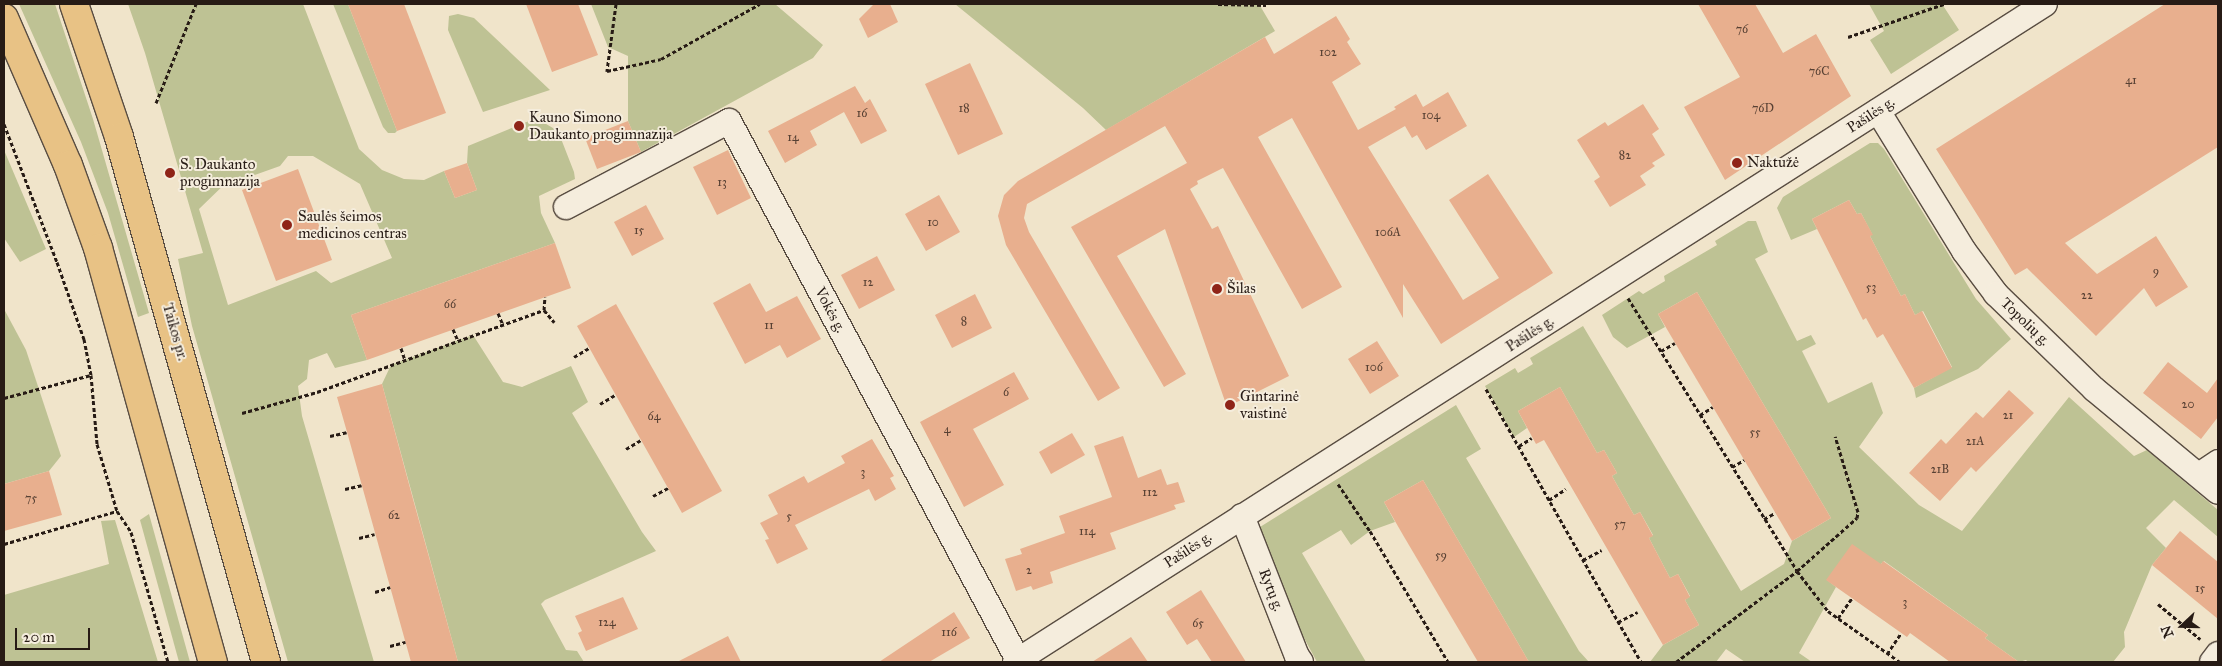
<!DOCTYPE html>
<html>
<head>
<meta charset="utf-8">
<style>
	body { margin:0 }
	#map { position:relative; width:2222px; height:666px; overflow:hidden; background:#f0e4ca; font-family:"IM FELL Great Primer",serif }
	div>[style] { position:absolute }
	[style*='--x'] { left:calc(var(--x)*1px); top:calc(var(--y)*1px); width:calc(var(--w)*1px); rotate:calc(var(--a)*1deg) }
	.green>* { inset:0; background:#bec294 }
	.building>* { inset:0; background:#e8af8e }
	.path>* { height:3px; margin-top:-1.5px; transform-origin:0; background:repeating-linear-gradient(90deg,#271b15 0 4px,transparent 0 6.5px) }
	.roads { filter:drop-shadow(1px 0 #594d42) drop-shadow(-1px 0 #594d42) drop-shadow(0 1px #594d42) drop-shadow(0 -1px #594d42) }
	.minor>* { height:24px; margin:-12px; padding:0 12px; transform-origin:12px; border-radius:12px; background:#f5eddd }
	.major>* { height:28px; margin:-14px; padding:0 14px; transform-origin:14px; border-radius:14px; background:#e8c285 }
	.dots>* { width:14px; height:14px; translate:-50% -50%; box-sizing:border-box; border:2px solid #f5eddd; border-radius:50% }
	span { translate:-50% -50%; white-space:nowrap; text-align:center; line-height:1.15; -webkit-text-stroke:4px #f5eddd; paint-order:stroke }
	.number-label { font-size:12px; color:#574033 }
	.number-label span { -webkit-text-stroke-width:0 }
	.street-label { font-size:15px; color:#271b15 }
	.poi-label { font-size:15px; color:#271b15 }
	.left { translate:0 -50%; text-align:left }
	.frame { position:absolute; inset:0; border:5px solid #271b15; pointer-events:none }
	.north { position:absolute; left:2157px; top:601px; width:50px; height:50px; -webkit-text-stroke:4px #f5eddd; paint-order:stroke; rotate:249deg; font-size:14px; font-weight:700; line-height:20px; text-align:center; color:#271b15 }
	.north::after { content:''; display:block; margin:auto; width:18px; height:22px; background:#271b15; clip-path:polygon(50% 0,100% 100%,50% 72%,0 100%) }
	.scale { position:absolute; left:15px; top:628px; width:75px; height:22px; box-sizing:border-box; border:2px solid #271b15; border-top:0; padding-left:6px; font-size:15px; line-height:18px; white-space:nowrap; color:#271b15; -webkit-text-stroke:4px #f5eddd; paint-order:stroke }
</style>
</head>
<body>
<div id="map">
	<div class="green">
		<div style="clip-path:polygon(19px 4px,55px 4px,93px 119px,149px 313px,138px 317px,108px 213px,81px 142px)"></div>
		<div style="clip-path:polygon(evenodd,128px 4px,303px 4px,359px 149px,382px 170px,404px 179px,424px 180px,444px 171px,455px 198px,477px 190px,467px 163px,468px 146px,529px 121px,541px 121px,558px 131px,574px 172px,575px 179px,539px 196px,541px 213px,555px 243px,351px 315px,367px 360px,335px 368px,327px 353px,309px 360px,307px 379px,298px 386px,302px 416px,374px 662px,288px 662px,192px 326px,178px 259px,203px 253px,145px 53px,128px 4px,288px 156px,313px 156px,360px 184px,392px 258px,331px 283px,316px 271px,228px 305px,199px 209px,231px 178px,249px 177px,280px 166px,288px 156px)"></div>
		<div style="clip-path:polygon(333px 4px,348px 4px,397px 131px,395px 133px,388px 133px,383px 127px)"></div>
		<div style="clip-path:polygon(591px 4px,775px 4px,823px 45px,813px 58px,641px 152px,628px 121px,628px 56px,608px 47px)"></div>
		<div style="clip-path:polygon(955px 4px,1259px 4px,1275px 31px,1106px 130px,1083px 108px)"></div>
		<div style="clip-path:polygon(1869px 4px,1942px 4px,1959px 30px,1891px 74px,1870px 40px,1884px 31px)"></div>
		<div style="clip-path:polygon(458px 14px,474px 18px,550px 90px,483px 112px,448px 30px,449px 16px)"></div>
		<div style="clip-path:polygon(1870px 143px,1878px 143px,1884px 149px,1976px 299px,2011px 339px,1978px 369px,1916px 398px,1914px 388px,1952px 367px,1923px 311px,1915px 315px,1905px 294px,1901px 296px,1870px 236px,1872px 234px,1861px 213px,1857px 214px,1849px 200px,1812px 219px,1817px 229px,1791px 240px,1777px 208px,1783px 197px)"></div>
		<div style="clip-path:polygon(4px 150px,46px 249px,20px 262px,4px 238px)"></div>
		<div style="clip-path:polygon(1748px 221px,1756px 221px,1768px 252px,1755px 259px,1797px 341px,1811px 335px,1816px 344px,1802px 351px,1828px 403px,1872px 382px,1883px 413px,1859px 447px,1919px 505px,1962px 531px,2069px 397px,2134px 456px,2147px 450px,2218px 510px,2218px 537px,2174px 500px,2146px 528px,2166px 548px,2152px 565px,2124px 632px,2125px 647px,2113px 662px,2028px 662px,2026px 660px,2019px 662px,1985px 638px,1988px 635px,1884px 561px,1881px 564px,1827px 580px,1836px 587px,1799px 653px,1812px 662px,1745px 662px,1726px 649px,1716px 662px,1650px 662px,1663px 645px,1699px 625px,1685px 600px,1690px 596px,1678px 574px,1670px 578px,1649px 538px,1653px 535px,1640px 512px,1634px 515px,1612px 476px,1617px 473px,1604px 450px,1597px 453px,1560px 387px,1518px 411px,1527px 428px,1514px 437px,1485px 386px,1515px 368px,1518px 373px,1533px 364px,1530px 358px,1583px 326px,1741px 591px,1784px 564px,1792px 541px,1831px 518px,1697px 292px,1658px 314px,1665px 327px,1627px 348px,1613px 337px,1602px 315px,1639px 291px,1643px 294px,1665px 281px,1664px 276px,1717px 245px,1715px 241px)"></div>
		<div style="clip-path:polygon(4px 309px,26px 350px,61px 456px,49px 471px,4px 484px)"></div>
		<div style="clip-path:polygon(473px 335px,503px 382px,522px 387px,571px 366px,588px 402px,572px 413px,642px 532px,656px 551px,545px 600px,541px 604px,566px 650px,577px 651px,584px 662px,458px 662px,382px 384px,391px 365px)"></div>
		<div style="clip-path:polygon(1456px 405px,1481px 449px,1466px 458px,1579px 651px,1589px 662px,1529px 662px,1423px 480px,1384px 502px,1395px 522px,1370px 531px,1351px 545px,1341px 530px,1302px 553px,1366px 662px,1317px 662px,1296px 623px,1260px 527px)"></div>
		<div style="clip-path:polygon(149px 514px,190px 662px,179px 662px,140px 520px)"></div>
		<div style="clip-path:polygon(115px 520px,158px 662px,4px 662px,4px 595px,109px 564px,101px 521px)"></div>
	</div>
	<div class="building">
		<div style="clip-path:polygon(348px 4px,404px 4px,446px 113px,397px 131px)"></div>
		<div style="clip-path:polygon(526px 4px,578px 4px,598px 55px,552px 72px)"></div>
		<div style="clip-path:polygon(874px 4px,890px 4px,898px 22px,868px 38px,859px 19px)"></div>
		<div style="clip-path:polygon(1698px 4px,1755px 4px,1783px 53px,1816px 34px,1851px 96px,1725px 180px,1684px 107px,1740px 77px)"></div>
		<div style="clip-path:polygon(2165px 4px,2218px 4px,2218px 147px,2065px 243px,2097px 274px,2156px 236px,2188px 287px,2156px 307px,2144px 288px,2096px 336px,2027px 268px,2015px 275px,1936px 149px)"></div>
		<div style="clip-path:polygon(1336px 16px,1350px 39px,1347px 42px,1361px 64px,1332px 82px,1358px 130px,1396px 109px,1394px 107px,1416px 94px,1423px 107px,1448px 92px,1467px 126px,1426px 150px,1417px 135px,1412px 138px,1405px 126px,1368px 147px,1463px 300px,1499px 278px,1449px 200px,1488px 174px,1553px 273px,1441px 344px,1403px 284px,1403px 318px,1292px 118px,1258px 137px,1342px 287px,1302px 309px,1223px 168px,1197px 181px,1198px 184px,1190px 189px,1212px 229px,1218px 226px,1289px 376px,1227px 407px,1165px 229px,1117px 256px,1186px 374px,1164px 387px,1071px 227px,1187px 163px,1165px 126px,1027px 204px,1024px 218px,1029px 232px,1120px 388px,1098px 401px,1006px 245px,998px 216px,1004px 195px,1018px 181px,1265px 37px,1274px 54px)"></div>
		<div style="clip-path:polygon(970px 63px,1003px 134px,958px 155px,925px 84px)"></div>
		<div style="clip-path:polygon(855px 86px,865px 103px,870px 99px,887px 131px,861px 144px,844px 112px,810px 131px,817px 145px,785px 163px,768px 131px)"></div>
		<div style="clip-path:polygon(1643px 104px,1659px 129px,1652px 134px,1665px 155px,1652px 163px,1655px 166px,1640px 176px,1646px 185px,1610px 207px,1594px 181px,1600px 177px,1577px 140px,1605px 122px,1608px 126px)"></div>
		<div style="clip-path:polygon(628px 121px,641px 152px,597px 169px,585px 138px)"></div>
		<div style="clip-path:polygon(728px 150px,751px 198px,717px 215px,693px 167px)"></div>
		<div style="clip-path:polygon(467px 163px,477px 190px,455px 198px,444px 171px)"></div>
		<div style="clip-path:polygon(298px 169px,332px 260px,276px 281px,242px 190px)"></div>
		<div style="clip-path:polygon(939px 195px,960px 232px,926px 251px,905px 214px)"></div>
		<div style="clip-path:polygon(1849px 200px,1857px 214px,1861px 213px,1873px 235px,1870px 236px,1901px 296px,1905px 294px,1915px 315px,1922px 311px,1952px 368px,1914px 388px,1883px 334px,1877px 338px,1866px 318px,1863px 320px,1812px 219px)"></div>
		<div style="clip-path:polygon(646px 205px,664px 239px,632px 256px,614px 222px)"></div>
		<div style="clip-path:polygon(555px 243px,571px 288px,367px 360px,351px 315px)"></div>
		<div style="clip-path:polygon(877px 256px,895px 290px,859px 309px,841px 275px)"></div>
		<div style="clip-path:polygon(750px 283px,766px 312px,797px 296px,821px 339px,787px 358px,780px 345px,745px 364px,713px 303px)"></div>
		<div style="clip-path:polygon(1697px 292px,1831px 518px,1792px 541px,1658px 314px)"></div>
		<div style="clip-path:polygon(975px 294px,992px 328px,952px 348px,935px 315px)"></div>
		<div style="clip-path:polygon(616px 304px,722px 491px,682px 513px,577px 326px)"></div>
		<div style="clip-path:polygon(1377px 341px,1399px 376px,1370px 394px,1348px 359px)"></div>
		<div style="clip-path:polygon(2168px 362px,2207px 393px,2218px 378px,2218px 417px,2201px 439px,2143px 393px)"></div>
		<div style="clip-path:polygon(1014px 372px,1029px 399px,973px 429px,1004px 485px,964px 507px,920px 422px)"></div>
		<div style="clip-path:polygon(382px 384px,413px 499px,458px 662px,411px 662px,347px 432px,337px 397px)"></div>
		<div style="clip-path:polygon(1560px 387px,1597px 453px,1604px 450px,1617px 473px,1612px 476px,1634px 515px,1640px 512px,1653px 536px,1649px 538px,1670px 578px,1678px 574px,1690px 597px,1685px 600px,1699px 625px,1663px 645px,1544px 440px,1536px 444px,1518px 411px)"></div>
		<div style="clip-path:polygon(2009px 390px,2034px 413px,1976px 472px,1971px 467px,1940px 501px,1909px 473px,1941px 439px,1946px 444px,1976px 412px,1983px 418px)"></div>
		<div style="clip-path:polygon(1072px 433px,1085px 455px,1051px 474px,1039px 452px)"></div>
		<div style="clip-path:polygon(1123px 436px,1138px 478px,1161px 469px,1167px 485px,1178px 482px,1185px 502px,1174px 505px,1176px 509px,1110px 533px,1116px 549px,1050px 572px,1053px 583px,1033px 590px,1031px 586px,1016px 591px,1005px 559px,1022px 554px,1020px 549px,1065px 533px,1059px 516px,1112px 497px,1094px 446px)"></div>
		<div style="clip-path:polygon(872px 439px,894px 476px,890px 478px,896px 489px,875px 501px,869px 489px,795px 525px,808px 549px,777px 564px,765px 540px,769px 539px,760px 523px,778px 514px,768px 495px,804px 476px,808px 483px,845px 463px,841px 456px)"></div>
		<div style="clip-path:polygon(49px 471px,62px 515px,4px 531px,4px 484px)"></div>
		<div style="clip-path:polygon(1423px 480px,1529px 662px,1478px 662px,1403px 535px,1384px 502px)"></div>
		<div style="clip-path:polygon(2180px 531px,2218px 562px,2218px 619px,2152px 565px)"></div>
		<div style="clip-path:polygon(1852px 544px,1881px 564px,1883px 561px,1988px 635px,1985px 638px,2019px 662px,1950px 662px,1910px 633px,1907px 637px,1856px 601px,1826px 580px)"></div>
		<div style="clip-path:polygon(1201px 590px,1246px 662px,1212px 662px,1197px 639px,1187px 645px,1166px 612px)"></div>
		<div style="clip-path:polygon(623px 597px,638px 629px,586px 651px,578px 633px,582px 631px,575px 616px)"></div>
		<div style="clip-path:polygon(954px 612px,970px 638px,929px 662px,879px 662px)"></div>
		<div style="clip-path:polygon(728px 636px,741px 662px,677px 662px)"></div>
		<div style="clip-path:polygon(1131px 637px,1148px 662px,1092px 662px)"></div>
	</div>
	<div class="path">
		<div style="--x:616;--y:4;--w:68;--a:97.7"></div>
		<div style="--x:607;--y:71;--w:55;--a:-12.5"></div>
		<div style="--x:661;--y:59;--w:113;--a:-29.1"></div>
		<div style="--x:1218;--y:4;--w:48;--a:1.2"></div>
		<div style="--x:1848;--y:37;--w:102;--a:-19"></div>
		<div style="--x:156;--y:103;--w:107;--a:-68"></div>
		<div style="--x:4;--y:124;--w:148;--a:69"></div>
		<div style="--x:57;--y:262;--w:82;--a:70.7"></div>
		<div style="--x:84;--y:339;--w:37;--a:79"></div>
		<div style="--x:91;--y:375;--w:69;--a:85"></div>
		<div style="--x:97;--y:444;--w:70;--a:73.4"></div>
		<div style="--x:117;--y:511;--w:25;--a:56"></div>
		<div style="--x:131;--y:532;--w:135;--a:74.1"></div>
		<div style="--x:1628;--y:298;--w:321;--a:58.2"></div>
		<div style="--x:1797;--y:571;--w:51;--a:52.2"></div>
		<div style="--x:1828;--y:611;--w:88;--a:35.3"></div>
		<div style="--x:544;--y:310;--w:13;--a:-86"></div>
		<div style="--x:498;--y:313;--w:13;--a:67"></div>
		<div style="--x:453;--y:329;--w:13;--a:67"></div>
		<div style="--x:401;--y:348;--w:13;--a:72"></div>
		<div style="--x:1661;--y:351;--w:16;--a:-30"></div>
		<div style="--x:574;--y:357;--w:17;--a:-31"></div>
		<div style="--x:1486;--y:389;--w:314;--a:60.4"></div>
		<div style="--x:4;--y:398;--w:90;--a:-14.8"></div>
		<div style="--x:600;--y:404;--w:17;--a:-31"></div>
		<div style="--x:242;--y:413;--w:78;--a:-15.6"></div>
		<div style="--x:317;--y:392;--w:241;--a:-19.9"></div>
		<div style="--x:544;--y:310;--w:16;--a:50"></div>
		<div style="--x:1700;--y:415;--w:15;--a:-32"></div>
		<div style="--x:330;--y:436;--w:17;--a:-13"></div>
		<div style="--x:1519;--y:446;--w:15;--a:-32"></div>
		<div style="--x:626;--y:449;--w:17;--a:-31"></div>
		<div style="--x:1732;--y:467;--w:14;--a:-30"></div>
		<div style="--x:1338;--y:484;--w:57;--a:55.8"></div>
		<div style="--x:1370;--y:531;--w:152;--a:59.2"></div>
		<div style="--x:345;--y:489;--w:17;--a:-13"></div>
		<div style="--x:653;--y:496;--w:17;--a:-28"></div>
		<div style="--x:1549;--y:500;--w:20;--a:-33"></div>
		<div style="--x:1764;--y:519;--w:13;--a:-29"></div>
		<div style="--x:359;--y:538;--w:16;--a:-14"></div>
		<div style="--x:4;--y:544;--w:118;--a:-16.3"></div>
		<div style="--x:1583;--y:560;--w:21;--a:-28"></div>
		<div style="--x:375;--y:592;--w:16;--a:-18"></div>
		<div style="--x:2158;--y:604;--w:55;--a:39.8"></div>
		<div style="--x:1838;--y:618;--w:24;--a:-55"></div>
		<div style="--x:1618;--y:622;--w:22;--a:-27"></div>
		<div style="--x:390;--y:646;--w:16;--a:-15"></div>
		<div style="--x:1887;--y:654;--w:25;--a:-56"></div>
		<div style="--x:1676;--y:662;--w:151;--a:-36.9"></div>
		<div style="--x:1797;--y:571;--w:80;--a:-41.5"></div>
		<div style="--x:1857;--y:518;--w:6;--a:-81"></div>
		<div style="--x:1858;--y:512;--w:79;--a:-106.8"></div>
	</div>
	<div class="roads">
		<div class="minor">
			<div style="--x:1878;--y:111;--w:164;--a:58.4"></div>
			<div style="--x:1964;--y:251;--w:54;--a:53.3"></div>
			<div style="--x:1996;--y:294;--w:136;--a:44.1"></div>
			<div style="--x:2094;--y:389;--w:161;--a:39.7"></div>
			<div style="--x:566;--y:207;--w:184;--a:-27.8"></div>
			<div style="--x:729;--y:121;--w:612;--a:61.8"></div>
			<div style="--x:2199;--y:475;--w:23;--a:-34"></div>
			<div style="--x:1242;--y:516;--w:150;--a:68.6"></div>
			<div style="--x:1297;--y:656;--w:7;--a:56"></div>
			<div style="--x:1015;--y:662;--w:1222;--a:-32.57"></div>
			<div style="--x:2212;--y:662;--w:10;--a:-53"></div>
		</div>
		<div class="major">
			<div style="--x:74;--y:4;--w:140;--a:71.3"></div>
			<div style="--x:119;--y:137;--w:545;--a:74.36"></div>
			<div style="--x:4;--y:18;--w:160;--a:66.5"></div>
			<div style="--x:68;--y:165;--w:88;--a:70.1"></div>
			<div style="--x:98;--y:248;--w:430;--a:74.5"></div>
		</div>
	</div>
	<div class="dots">
		<div style="left:519px;top:126px;background:#8f2418"></div>
		<div style="left:1737px;top:163px;background:#8f2418"></div>
		<div style="left:170px;top:173px;background:#8f2418"></div>
		<div style="left:287px;top:225px;background:#8f2418"></div>
		<div style="left:1217px;top:289px;background:#8f2418"></div>
		<div style="left:1230px;top:405px;background:#8f2418"></div>
	</div>
	<div class="number-label">
		<span style="left:1742px;top:30px">76</span>
		<span style="left:1328px;top:53px">102</span>
		<span style="left:1819px;top:72px">76C</span>
		<span style="left:2131px;top:81px">41</span>
		<span style="left:964px;top:109px">18</span>
		<span style="left:1763px;top:109px">76D</span>
		<span style="left:862px;top:114px">16</span>
		<span style="left:1431px;top:116px">104</span>
		<span style="left:793px;top:138px">14</span>
		<span style="left:1625px;top:156px">82</span>
		<span style="left:722px;top:183px">13</span>
		<span style="left:933px;top:223px">10</span>
		<span style="left:639px;top:231px">15</span>
		<span style="left:1388px;top:233px">106A</span>
		<span style="left:2156px;top:272px">9</span>
		<span style="left:868px;top:283px">12</span>
		<span style="left:1871px;top:288px">53</span>
		<span style="left:2087px;top:296px">22</span>
		<span style="left:450px;top:305px">66</span>
		<span style="left:964px;top:322px">8</span>
		<span style="left:769px;top:326px">11</span>
		<span style="left:1374px;top:368px">106</span>
		<span style="left:1006px;top:393px">6</span>
		<span style="left:2188px;top:405px">20</span>
		<span style="left:2008px;top:416px">21</span>
		<span style="left:654px;top:417px">64</span>
		<span style="left:947px;top:430px">4</span>
		<span style="left:1755px;top:433px">55</span>
		<span style="left:1975px;top:442px">21A</span>
		<span style="left:1940px;top:470px">21B</span>
		<span style="left:863px;top:473px">3</span>
		<span style="left:1150px;top:493px">112</span>
		<span style="left:31px;top:499px">75</span>
		<span style="left:394px;top:516px">62</span>
		<span style="left:789px;top:517px">5</span>
		<span style="left:1620px;top:525px">57</span>
		<span style="left:1087px;top:532px">114</span>
		<span style="left:1441px;top:556px">59</span>
		<span style="left:1029px;top:571px">2</span>
		<span style="left:2200px;top:589px">15</span>
		<span style="left:1905px;top:603px">3</span>
		<span style="left:607px;top:623px">124</span>
		<span style="left:1198px;top:624px">65</span>
		<span style="left:949px;top:633px">116</span>
	</div>
	<div class="street-label">
		<span style="left:1871px;top:115px;rotate:-33deg">Pašilės g.</span>
		<span style="left:830px;top:310px;rotate:62deg">Vokės g.</span>
		<span style="left:2025px;top:322px;rotate:44deg">Topolių g.</span>
		<span style="left:175px;top:332px;rotate:74deg">Taikos pr.</span>
		<span style="left:1530px;top:334px;rotate:-33deg">Pašilės g.</span>
		<span style="left:1188px;top:550px;rotate:-33deg">Pašilės g.</span>
		<span style="left:1271px;top:590px;rotate:69deg">Rytų g.</span>
	</div>
	<div class="poi-label">
		<span class="left" style="left:529px;top:126px">Kauno Simono<br>Daukanto progimnazija</span>
		<span class="left" style="left:1747px;top:163px">Naktužė</span>
		<span class="left" style="left:180px;top:173px">S. Daukanto<br>progimnazija</span>
		<span class="left" style="left:298px;top:225px">Saulės šeimos<br>medicinos centras</span>
		<span class="left" style="left:1227px;top:289px">Šilas</span>
		<span class="left" style="left:1240px;top:405px">Gintarinė<br>vaistinė</span>
	</div>
	<div class="frame"></div>
	<div class="north">N</div>
	<div class="scale">20 m</div>
</div>
</body>
</html>
